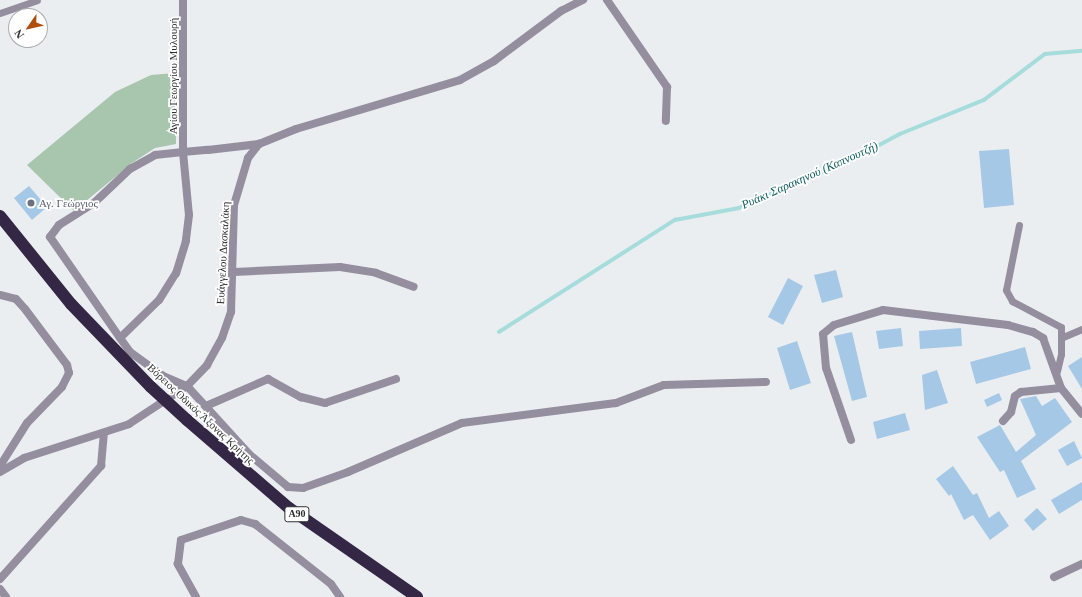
<!DOCTYPE html>
<html>
<head>
<meta charset="utf-8">
<style>
	body { margin:0 }
	#map { position:relative; width:1082px; height:597px; overflow:hidden; background:#ebeef1; font-family:Georgia,serif }
	div>[style] { position:absolute }
	[style*='--x'] { left:calc(var(--x)*1px); top:calc(var(--y)*1px); width:calc(var(--w)*1px); rotate:calc(var(--a)*1deg) }
	.green>* { inset:0; background:#a8c5ae }
	.stream>* { height:3.5px; margin:-1.75px; padding:0 1.75px; transform-origin:1.75px; border-radius:1.75px; background:#a6dddc }
	.building>* { inset:0; background:#a4c8e6 }
	.service>* { height:7px; margin:-3.5px; padding:0 3.5px; transform-origin:3.5px; border-radius:3.5px; background:#948e9f }
	.minor>* { height:8px; margin:-4px; padding:0 4px; transform-origin:4px; border-radius:4px; background:#948e9f }
	.motorway>* { height:12px; margin:-6px; padding:0 6px; transform-origin:6px; border-radius:6px; background:#342746 }
	.motorway-bridge>* { height:12px; margin:-6px; padding:0 6px; transform-origin:6px; border-radius:6px; background:#342746 }
	.dots>* { width:11px; height:11px; translate:-50% -50%; box-sizing:border-box; border:2px solid #fff; border-radius:50% }
	span { translate:-50% -50%; white-space:nowrap; text-align:center; line-height:1.15; -webkit-text-stroke:3.5px #fff; paint-order:stroke }
	.shield-label span { padding:1px 3px; background:#fff; border:1px solid; border-radius:3px; -webkit-text-stroke-width:0 }
	.shield-label { font-size:10px; color:#2e2f31; font-weight:700 }
	.street-label { font-size:11px; color:#2e2f31 }
	.worship-label { font-size:11px; color:#5b616d }
	.left { translate:0 -50%; text-align:left }
	.water-label { font-size:12px; color:#0d5b5c; font-style:italic }
	.north { position:absolute; left:8px; top:8px; width:40px; height:40px; box-sizing:border-box; background:#fff; border:1px solid #abacad; border-radius:50%; rotate:236deg; font-size:11px; font-weight:700; line-height:16px; text-align:center; color:#2e2f31 }
	.north::after { content:''; display:block; margin:auto; width:14px; height:18px; background:#af4d0c; clip-path:polygon(50% 0,100% 100%,50% 72%,0 100%) }
</style>
</head>
<body>
<div id="map">
	<div class="green">
		<div style="clip-path:polygon(175px 73px,176px 144px,155px 148px,132px 163px,74px 211px,27px 165px,115px 92px,151px 75px)"></div>
	</div>
	<div class="stream">
		<div style="--x:499;--y:332;--w:209;--a:-32.5"></div>
		<div style="--x:675;--y:220;--w:65;--a:-10.6"></div>
		<div style="--x:739;--y:208;--w:126;--a:-23.3"></div>
		<div style="--x:855;--y:158;--w:51;--a:-28.1"></div>
		<div style="--x:900;--y:134;--w:91;--a:-22"></div>
		<div style="--x:984;--y:100;--w:76;--a:-37"></div>
		<div style="--x:1045;--y:54;--w:37;--a:-5"></div>
	</div>
	<div class="building">
		<div style="clip-path:polygon(1009px 149px,1014px 205px,984px 208px,979px 151px)"></div>
		<div style="clip-path:polygon(29px 186px,47px 207px,32px 220px,14px 198px)"></div>
		<div style="clip-path:polygon(836px 270px,843px 297px,822px 303px,814px 275px)"></div>
		<div style="clip-path:polygon(788px 278px,803px 286px,783px 325px,768px 317px)"></div>
		<div style="clip-path:polygon(901px 328px,903px 346px,879px 349px,876px 331px)"></div>
		<div style="clip-path:polygon(961px 328px,962px 346px,920px 349px,919px 331px)"></div>
		<div style="clip-path:polygon(852px 332px,867px 397px,852px 401px,834px 336px)"></div>
		<div style="clip-path:polygon(797px 341px,811px 383px,790px 390px,777px 348px)"></div>
		<div style="clip-path:polygon(1025px 347px,1031px 369px,976px 384px,970px 362px)"></div>
		<div style="clip-path:polygon(1082px 357px,1082px 389px,1068px 366px)"></div>
		<div style="clip-path:polygon(937px 370px,948px 403px,925px 410px,922px 375px)"></div>
		<div style="clip-path:polygon(999px 393px,1002px 400px,987px 407px,984px 400px)"></div>
		<div style="clip-path:polygon(1036px 396px,1042px 406px,1055px 398px,1072px 422px,1021px 461px,1036px 489px,1017px 498px,1004px 470px,1000px 472px,977px 437px,1000px 425px,1016px 452px,1036px 435px,1020px 399px)"></div>
		<div style="clip-path:polygon(905px 413px,910px 430px,877px 439px,873px 422px)"></div>
		<div style="clip-path:polygon(1074px 441px,1082px 458px,1067px 466px,1058px 450px)"></div>
		<div style="clip-path:polygon(953px 466px,973px 495px,977px 493px,989px 518px,999px 511px,1009px 526px,990px 540px,973px 515px,964px 520px,951px 494px,949px 496px,936px 479px)"></div>
		<div style="clip-path:polygon(1082px 482px,1082px 500px,1059px 514px,1051px 500px)"></div>
		<div style="clip-path:polygon(1037px 508px,1047px 519px,1033px 531px,1024px 520px)"></div>
	</div>
	<div class="service">
		<div style="--x:0;--y:13;--w:39;--a:-19"></div>
		<div style="--x:1019;--y:225;--w:66;--a:101.3"></div>
		<div style="--x:1006;--y:290;--w:13;--a:61"></div>
		<div style="--x:1012;--y:301;--w:55;--a:28"></div>
		<div style="--x:1061;--y:327;--w:27;--a:90"></div>
		<div style="--x:1061;--y:354;--w:18;--a:103"></div>
		<div style="--x:1063;--y:337;--w:21;--a:-23"></div>
	</div>
	<div class="minor">
		<div style="--x:183;--y:0;--w:152;--a:90"></div>
		<div style="--x:183;--y:152;--w:63;--a:84.6"></div>
		<div style="--x:189;--y:215;--w:26;--a:97"></div>
		<div style="--x:186;--y:241;--w:34;--a:107"></div>
		<div style="--x:176;--y:273;--w:32;--a:122"></div>
		<div style="--x:159;--y:300;--w:54;--a:135.7"></div>
		<div style="--x:120;--y:338;--w:123;--a:-124.7"></div>
		<div style="--x:50;--y:237;--w:15;--a:-53"></div>
		<div style="--x:59;--y:225;--w:41;--a:-32.2"></div>
		<div style="--x:94;--y:203;--w:50;--a:-43.4"></div>
		<div style="--x:130;--y:169;--w:29;--a:-29"></div>
		<div style="--x:155;--y:155;--w:28;--a:-6"></div>
		<div style="--x:183;--y:152;--w:25;--a:-5"></div>
		<div style="--x:208;--y:150;--w:51;--a:-6.7"></div>
		<div style="--x:607;--y:0;--w:106;--a:55.4"></div>
		<div style="--x:667;--y:87;--w:34;--a:92"></div>
		<div style="--x:234;--y:272;--w:106;--a:-2.7"></div>
		<div style="--x:340;--y:267;--w:36;--a:9"></div>
		<div style="--x:376;--y:273;--w:40;--a:20.2"></div>
		<div style="--x:0;--y:295;--w:16;--a:14"></div>
		<div style="--x:16;--y:299;--w:13;--a:48"></div>
		<div style="--x:25;--y:309;--w:70;--a:53.1"></div>
		<div style="--x:67;--y:365;--w:8;--a:76"></div>
		<div style="--x:69;--y:373;--w:16;--a:117"></div>
		<div style="--x:62;--y:387;--w:50;--a:134.2"></div>
		<div style="--x:27;--y:423;--w:51;--a:122.1"></div>
		<div style="--x:120;--y:338;--w:17;--a:54"></div>
		<div style="--x:130;--y:352;--w:41;--a:36"></div>
		<div style="--x:163;--y:376;--w:26;--a:23"></div>
		<div style="--x:187;--y:386;--w:92;--a:47.6"></div>
		<div style="--x:249;--y:454;--w:51;--a:40.2"></div>
		<div style="--x:288;--y:487;--w:15;--a:4"></div>
		<div style="--x:303;--y:488;--w:48;--a:-19.6"></div>
		<div style="--x:348;--y:472;--w:124;--a:-23.3"></div>
		<div style="--x:462;--y:423;--w:155;--a:-7.4"></div>
		<div style="--x:616;--y:403;--w:51;--a:-20.6"></div>
		<div style="--x:664;--y:385;--w:102;--a:-1.7"></div>
		<div style="--x:206;--y:406;--w:68;--a:-23.5"></div>
		<div style="--x:268;--y:379;--w:38;--a:29"></div>
		<div style="--x:301;--y:397;--w:25;--a:14"></div>
		<div style="--x:325;--y:403;--w:75;--a:-18.7"></div>
		<div style="--x:1003;--y:421;--w:12;--a:-48"></div>
		<div style="--x:1011;--y:412;--w:16;--a:-76"></div>
		<div style="--x:1015;--y:396;--w:7;--a:-34"></div>
		<div style="--x:1021;--y:392;--w:40;--a:-5.7"></div>
		<div style="--x:851;--y:440;--w:76;--a:-109.1"></div>
		<div style="--x:826;--y:368;--w:34;--a:-95"></div>
		<div style="--x:823;--y:334;--w:14;--a:-39"></div>
		<div style="--x:834;--y:325;--w:51;--a:-17"></div>
		<div style="--x:883;--y:310;--w:126;--a:6.8"></div>
		<div style="--x:1008;--y:325;--w:26;--a:16"></div>
		<div style="--x:1033;--y:332;--w:12;--a:31"></div>
		<div style="--x:1043;--y:338;--w:53;--a:70.2"></div>
		<div style="--x:1061;--y:388;--w:33;--a:51"></div>
		<div style="--x:0;--y:472;--w:28;--a:-30"></div>
		<div style="--x:24;--y:458;--w:110;--a:-17.9"></div>
		<div style="--x:129;--y:424;--w:69;--a:-33.2"></div>
		<div style="--x:187;--y:386;--w:29;--a:-46"></div>
		<div style="--x:207;--y:365;--w:31;--a:-61"></div>
		<div style="--x:222;--y:338;--w:28;--a:-71"></div>
		<div style="--x:231;--y:312;--w:107;--a:-88.4"></div>
		<div style="--x:234;--y:205;--w:49;--a:-73.4"></div>
		<div style="--x:248;--y:158;--w:18;--a:-52"></div>
		<div style="--x:259;--y:144;--w:40;--a:-22"></div>
		<div style="--x:296;--y:129;--w:171;--a:-16.6"></div>
		<div style="--x:460;--y:80;--w:39;--a:-29"></div>
		<div style="--x:494;--y:61;--w:84;--a:-36.7"></div>
		<div style="--x:561;--y:11;--w:25;--a:-27"></div>
		<div style="--x:1054;--y:577;--w:31;--a:-25"></div>
		<div style="--x:0;--y:579;--w:152;--a:-48.2"></div>
		<div style="--x:101;--y:466;--w:32;--a:-85"></div>
		<div style="--x:0;--y:589;--w:10;--a:53"></div>
		<div style="--x:196;--y:597;--w:38;--a:-119"></div>
		<div style="--x:178;--y:564;--w:24;--a:-83"></div>
		<div style="--x:181;--y:540;--w:63;--a:-18.4"></div>
		<div style="--x:241;--y:520;--w:15;--a:16"></div>
		<div style="--x:255;--y:524;--w:97;--a:38.3"></div>
		<div style="--x:331;--y:584;--w:16;--a:55"></div>
	</div>
	<div class="motorway">
		<div style="--x:0;--y:216;--w:113;--a:51.1"></div>
		<div style="--x:71;--y:304;--w:115;--a:46.1"></div>
		<div style="--x:187;--y:420;--w:135;--a:40.8"></div>
		<div style="--x:289;--y:508;--w:156;--a:34.8"></div>
	</div>
	<div class="motorway-bridge">
		<div style="--x:151;--y:387;--w:49;--a:42.5"></div>
	</div>
	<div class="dots">
		<div style="left:31px;top:203px;background:#6b7280"></div>
	</div>
	<div class="shield-label">
		<span style="left:297px;top:514px">Α90</span>
	</div>
	<div class="street-label">
		<span style="left:173px;top:76px;rotate:-90deg">Αγίου Γεωργίου Μυλουρή</span>
		<span style="left:223px;top:253px;rotate:-87deg">Ευάγγελου Δασκαλάκη</span>
		<span style="left:201px;top:414px;rotate:43deg">Βόρειος Οδικός Άξονας Κρήτης</span>
	</div>
	<div class="worship-label">
		<span class="left" style="left:39px;top:203px">Αγ. Γεώργιος</span>
	</div>
	<div class="water-label">
		<span style="left:810px;top:176px;rotate:-24deg">Ρυάκι Σαρακηνού (Καπνουτζή)</span>
	</div>
	<div class="north">N</div>
</div>
</body>
</html>
